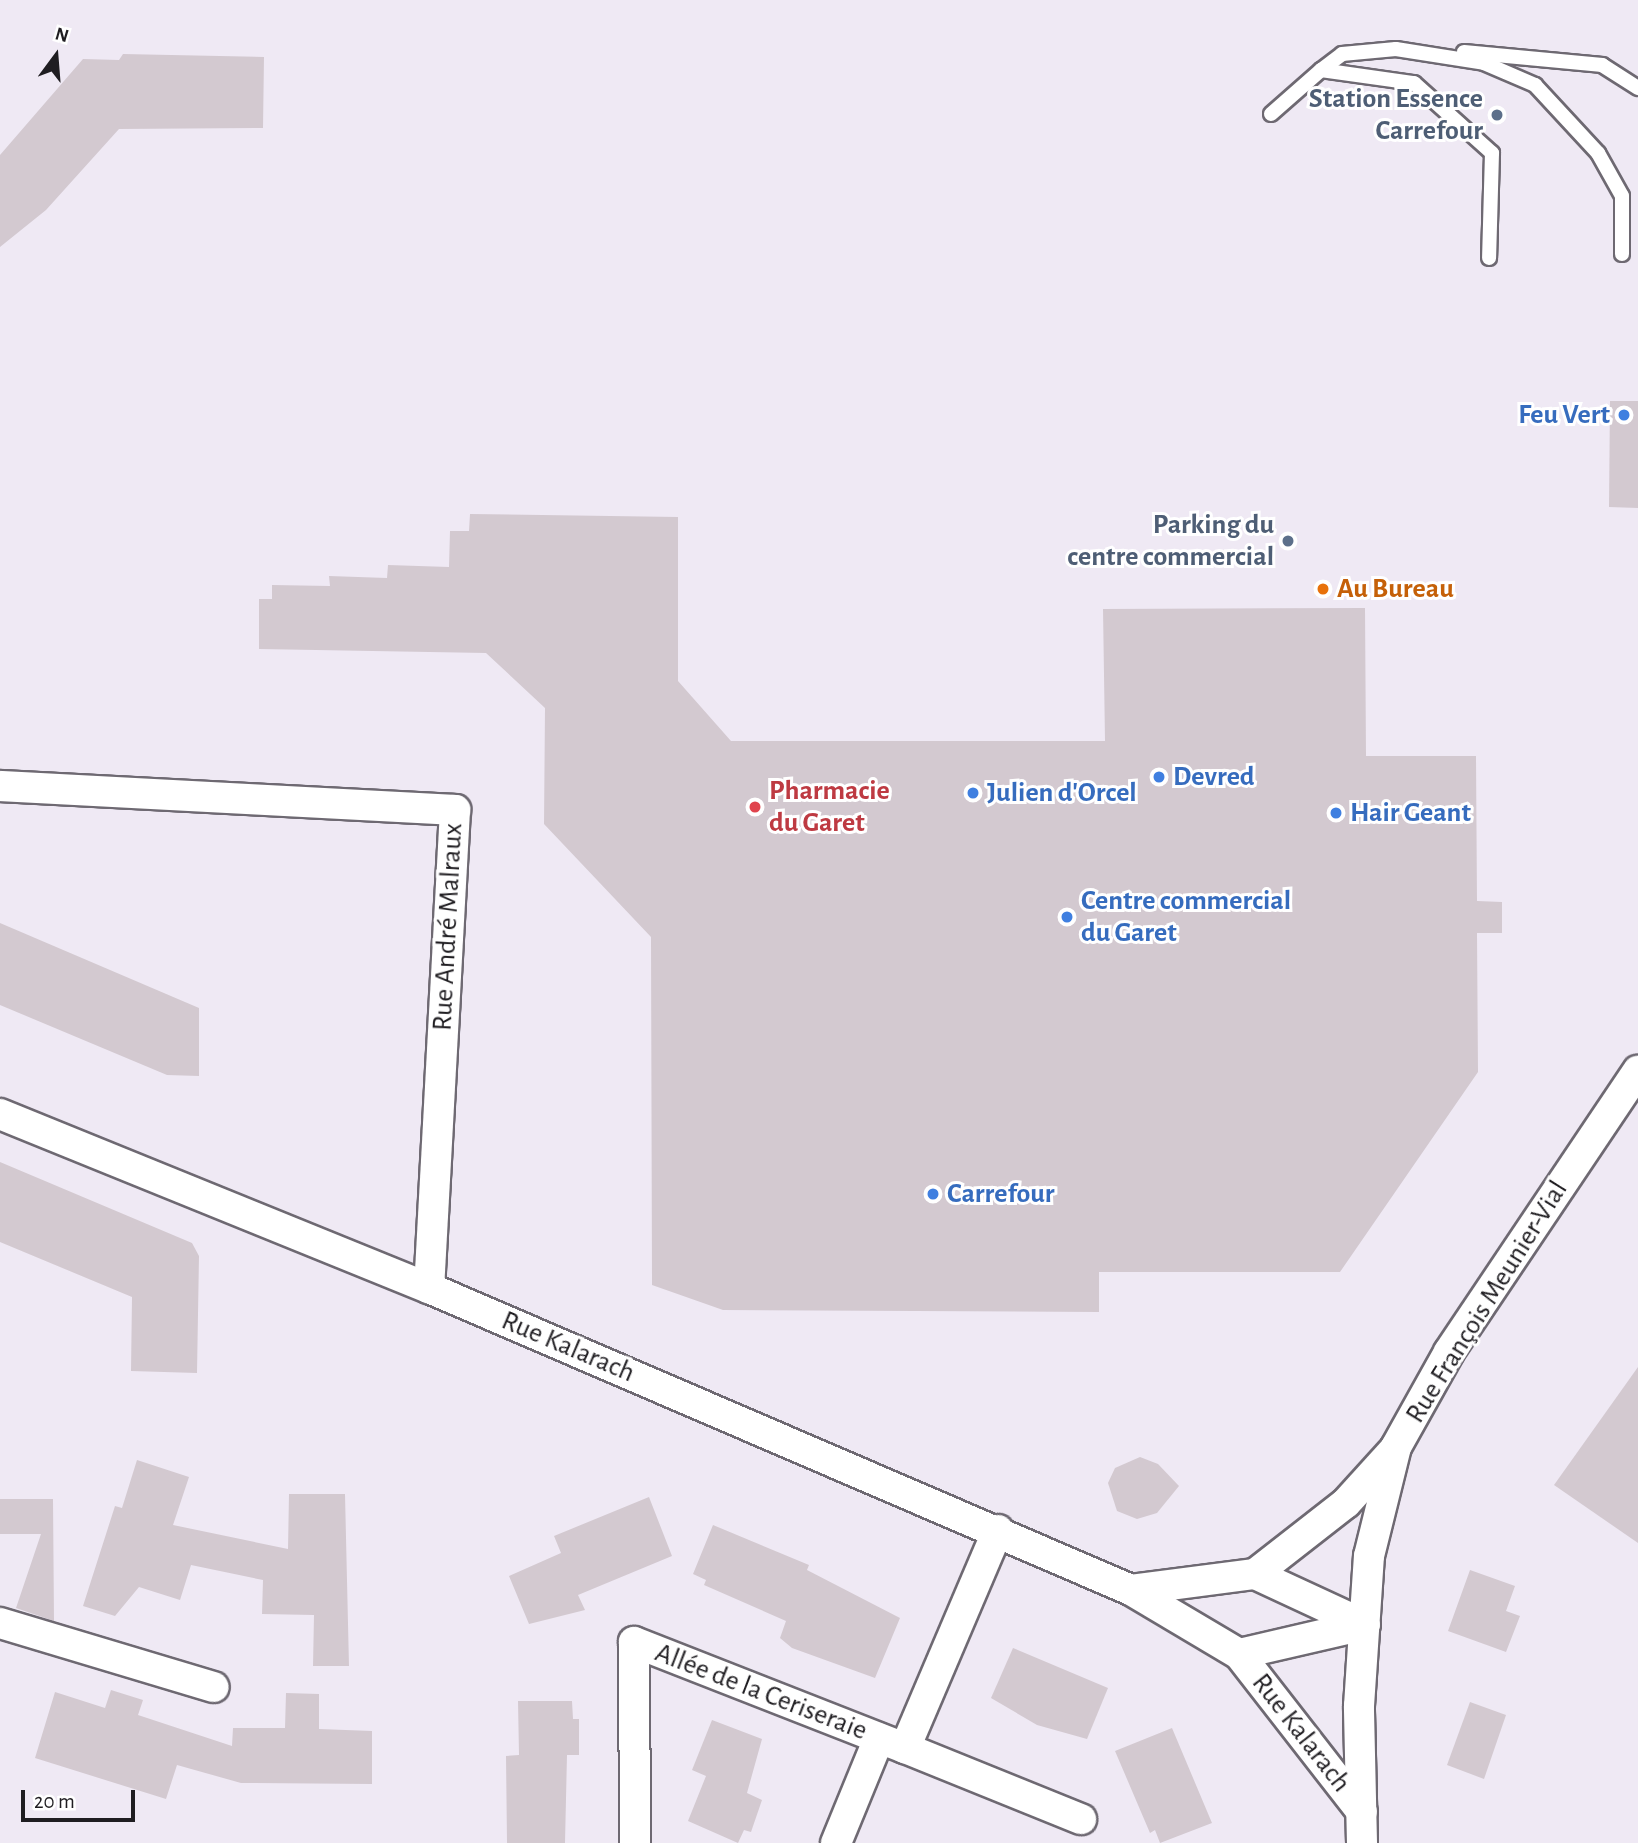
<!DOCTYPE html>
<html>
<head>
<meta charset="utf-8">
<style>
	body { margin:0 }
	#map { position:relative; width:1638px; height:1843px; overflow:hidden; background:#efe9f4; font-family:"Alegreya Sans",sans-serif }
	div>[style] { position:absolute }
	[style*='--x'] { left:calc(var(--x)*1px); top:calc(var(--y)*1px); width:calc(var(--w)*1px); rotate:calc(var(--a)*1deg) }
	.building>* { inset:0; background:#d3c9d0 }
	.roads { filter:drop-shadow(2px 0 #6e6972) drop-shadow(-2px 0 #6e6972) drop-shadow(0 2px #6e6972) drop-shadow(0 -2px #6e6972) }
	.service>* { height:14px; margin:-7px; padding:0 7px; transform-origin:7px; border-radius:7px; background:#fff }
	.minor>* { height:30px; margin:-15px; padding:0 15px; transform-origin:15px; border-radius:15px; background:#fff }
	.dots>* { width:19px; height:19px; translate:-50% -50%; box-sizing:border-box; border:4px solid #fff; border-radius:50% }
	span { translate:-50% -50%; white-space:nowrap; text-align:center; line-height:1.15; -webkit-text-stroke:6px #fff; paint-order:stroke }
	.service-label { font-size:28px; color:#4e5e75; font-weight:700 }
	.right { translate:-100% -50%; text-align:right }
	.shop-label { font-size:28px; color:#366cbe; font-weight:700 }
	.left { translate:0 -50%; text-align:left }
	.food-label { font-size:28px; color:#c56008; font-weight:700 }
	.health-label { font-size:28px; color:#be3a42; font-weight:700 }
	.street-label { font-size:28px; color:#1f1d21 }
	.north { position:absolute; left:21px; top:21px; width:70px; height:70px; -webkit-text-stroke:5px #fff; paint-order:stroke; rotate:16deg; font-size:19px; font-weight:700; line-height:28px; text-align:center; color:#1f1d21 }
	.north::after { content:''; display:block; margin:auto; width:24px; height:32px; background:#1f1d21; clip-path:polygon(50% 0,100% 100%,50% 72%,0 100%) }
	.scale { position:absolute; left:21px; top:1790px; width:114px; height:32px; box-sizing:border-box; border:4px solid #1f1d21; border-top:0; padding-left:9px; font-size:21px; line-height:24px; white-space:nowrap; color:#1f1d21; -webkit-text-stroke:5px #fff; paint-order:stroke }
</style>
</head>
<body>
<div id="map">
	<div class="building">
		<div style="clip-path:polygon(123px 54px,264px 57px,263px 128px,119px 129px,46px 210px,0 247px,0 155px,83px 59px,119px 60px)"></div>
		<div style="clip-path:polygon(1610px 401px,1638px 401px,1638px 508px,1609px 507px)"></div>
		<div style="clip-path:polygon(470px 514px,678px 517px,678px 681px,731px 741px,1105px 741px,1103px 609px,1365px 608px,1366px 756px,1476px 756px,1477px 901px,1502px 902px,1502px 933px,1477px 933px,1478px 1072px,1340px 1272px,1099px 1272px,1099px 1312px,723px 1310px,652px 1285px,651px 937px,544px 824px,545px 708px,486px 653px,259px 649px,259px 599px,272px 599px,272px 585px,330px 586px,329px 576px,387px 578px,388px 565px,449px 567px,450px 531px,469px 531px)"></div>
		<div style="clip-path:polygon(0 923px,199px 1008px,199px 1076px,167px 1075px,0 1005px)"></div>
		<div style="clip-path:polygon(0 1162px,192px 1243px,199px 1256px,197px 1373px,131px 1371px,132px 1297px,0 1242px)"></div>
		<div style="clip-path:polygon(1638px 1367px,1638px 1543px,1554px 1485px)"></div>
		<div style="clip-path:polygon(1140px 1457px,1158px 1464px,1179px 1486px,1157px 1513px,1137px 1519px,1117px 1511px,1108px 1483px,1115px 1468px)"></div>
		<div style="clip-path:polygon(137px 1460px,189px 1477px,173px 1525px,288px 1549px,289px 1494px,345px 1494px,349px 1666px,313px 1666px,314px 1615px,262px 1614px,263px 1580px,191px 1565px,180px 1600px,139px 1587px,115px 1616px,83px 1606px,115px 1506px,122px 1508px)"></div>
		<div style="clip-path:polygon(649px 1497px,672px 1556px,578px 1595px,585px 1610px,529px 1624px,509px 1576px,561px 1553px,554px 1536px)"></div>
		<div style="clip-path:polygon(0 1499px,53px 1499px,54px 1621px,16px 1608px,41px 1534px,0 1534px)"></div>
		<div style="clip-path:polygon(713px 1525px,809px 1565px,807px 1570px,900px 1618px,875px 1678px,792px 1648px,780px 1638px,786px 1621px,704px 1585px,706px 1580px,693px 1574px)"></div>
		<div style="clip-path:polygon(1470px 1570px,1515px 1586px,1506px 1611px,1520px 1616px,1506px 1652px,1448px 1631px)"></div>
		<div style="clip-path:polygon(1013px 1648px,1108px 1688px,1087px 1739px,1037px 1725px,991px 1698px)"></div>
		<div style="clip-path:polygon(111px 1690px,143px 1700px,138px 1715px,232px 1746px,233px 1728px,285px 1728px,286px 1693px,319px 1694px,319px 1729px,372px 1731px,372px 1784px,241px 1783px,177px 1765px,166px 1799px,35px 1758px,55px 1692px,105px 1708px)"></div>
		<div style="clip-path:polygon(518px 1701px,572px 1701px,573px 1719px,579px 1719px,579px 1755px,567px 1755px,565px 1843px,507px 1843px,506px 1756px,519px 1755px)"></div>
		<div style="clip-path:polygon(1470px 1702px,1506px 1715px,1484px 1779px,1447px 1765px)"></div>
		<div style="clip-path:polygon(712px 1720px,762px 1739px,747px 1793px,762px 1800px,751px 1832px,744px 1830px,738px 1843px,688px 1821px,706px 1776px,692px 1770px)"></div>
		<div style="clip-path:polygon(1172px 1728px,1212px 1823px,1160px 1843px,1155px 1830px,1150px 1833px,1115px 1751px)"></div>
	</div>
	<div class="roads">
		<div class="service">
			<div style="--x:1464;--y:52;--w:139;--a:5.4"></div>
			<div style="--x:1602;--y:65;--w:43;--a:32.6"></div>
			<div style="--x:1321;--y:70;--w:26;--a:-37"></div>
			<div style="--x:1342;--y:54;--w:54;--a:-5.3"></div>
			<div style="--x:1396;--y:49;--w:89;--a:9"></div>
			<div style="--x:1484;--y:63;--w:56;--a:23.3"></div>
			<div style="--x:1535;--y:85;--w:93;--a:47.2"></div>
			<div style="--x:1598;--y:153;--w:49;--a:60.8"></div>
			<div style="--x:1622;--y:196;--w:58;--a:90"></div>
			<div style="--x:1271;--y:114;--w:67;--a:-41.3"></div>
			<div style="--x:1321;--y:70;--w:94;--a:8"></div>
			<div style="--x:1414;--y:83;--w:105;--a:41.9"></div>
			<div style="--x:1492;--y:153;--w:105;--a:91.6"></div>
		</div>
		<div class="minor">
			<div style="--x:0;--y:786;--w:456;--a:3"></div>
			<div style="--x:455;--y:810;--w:479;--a:93.1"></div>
			<div style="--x:0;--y:1114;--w:463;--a:22.1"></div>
			<div style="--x:429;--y:1288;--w:764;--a:23.28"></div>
			<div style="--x:1131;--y:1590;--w:126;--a:30.7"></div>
			<div style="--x:1239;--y:1654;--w:200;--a:52.1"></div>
			<div style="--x:1255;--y:1574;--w:115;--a:-38"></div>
			<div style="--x:1346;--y:1503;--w:72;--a:-47.8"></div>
			<div style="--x:1131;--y:1590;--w:125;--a:-7.4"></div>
			<div style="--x:1255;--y:1574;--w:121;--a:24.9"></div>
			<div style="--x:0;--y:1623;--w:223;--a:16.7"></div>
			<div style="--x:1239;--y:1654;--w:129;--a:-13"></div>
			<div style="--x:905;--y:1748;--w:190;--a:22"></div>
			<div style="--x:635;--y:1843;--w:201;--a:-90.3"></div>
			<div style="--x:634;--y:1642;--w:291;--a:21.4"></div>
			<div style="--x:905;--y:1748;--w:237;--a:-66.9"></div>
			<div style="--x:836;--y:1843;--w:113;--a:-67.7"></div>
			<div style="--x:1362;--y:1843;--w:137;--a:-91.3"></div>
			<div style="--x:1359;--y:1706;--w:150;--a:-86.2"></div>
			<div style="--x:1369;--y:1556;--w:112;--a:-76.1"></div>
			<div style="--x:1396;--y:1447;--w:109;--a:-60.8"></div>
			<div style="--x:1449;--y:1352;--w:339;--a:-56.1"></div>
		</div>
	</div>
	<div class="dots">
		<div style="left:1497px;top:115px;background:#5c6f8a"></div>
		<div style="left:1624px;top:415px;background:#3f7fe0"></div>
		<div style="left:1288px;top:541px;background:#5c6f8a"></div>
		<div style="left:1323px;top:589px;background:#e8710a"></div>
		<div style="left:1159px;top:777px;background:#3f7fe0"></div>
		<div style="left:973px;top:793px;background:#3f7fe0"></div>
		<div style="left:755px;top:807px;background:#e0444e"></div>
		<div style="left:1336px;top:813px;background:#3f7fe0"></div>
		<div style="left:1067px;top:917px;background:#3f7fe0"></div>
		<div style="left:933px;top:1194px;background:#3f7fe0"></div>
	</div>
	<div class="service-label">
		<span class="right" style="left:1483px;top:115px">Station Essence<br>Carrefour</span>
		<span class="right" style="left:1274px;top:541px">Parking du<br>centre commercial</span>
	</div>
	<div class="shop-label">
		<span class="right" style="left:1610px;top:415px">Feu Vert</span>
		<span class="left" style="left:1173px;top:777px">Devred</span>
		<span class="left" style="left:987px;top:793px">Julien d'Orcel</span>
		<span class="left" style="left:1350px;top:813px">Hair Geant</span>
		<span class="left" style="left:1081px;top:917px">Centre commercial<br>du Garet</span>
		<span class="left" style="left:947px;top:1194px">Carrefour</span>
	</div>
	<div class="food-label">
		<span class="left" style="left:1337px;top:589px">Au Bureau</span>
	</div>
	<div class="health-label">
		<span class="left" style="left:769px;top:807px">Pharmacie<br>du Garet</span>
	</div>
	<div class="street-label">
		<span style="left:448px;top:927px;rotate:-87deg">Rue André Malraux</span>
		<span style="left:1487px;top:1302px;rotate:-58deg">Rue François Meunier-Vial</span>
		<span style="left:568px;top:1347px;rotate:23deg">Rue Kalarach</span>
		<span style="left:761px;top:1692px;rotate:21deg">Allée de la Ceriseraie</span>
		<span style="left:1301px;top:1733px;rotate:52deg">Rue Kalarach</span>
	</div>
	<div class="north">N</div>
	<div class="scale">20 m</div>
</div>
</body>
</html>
